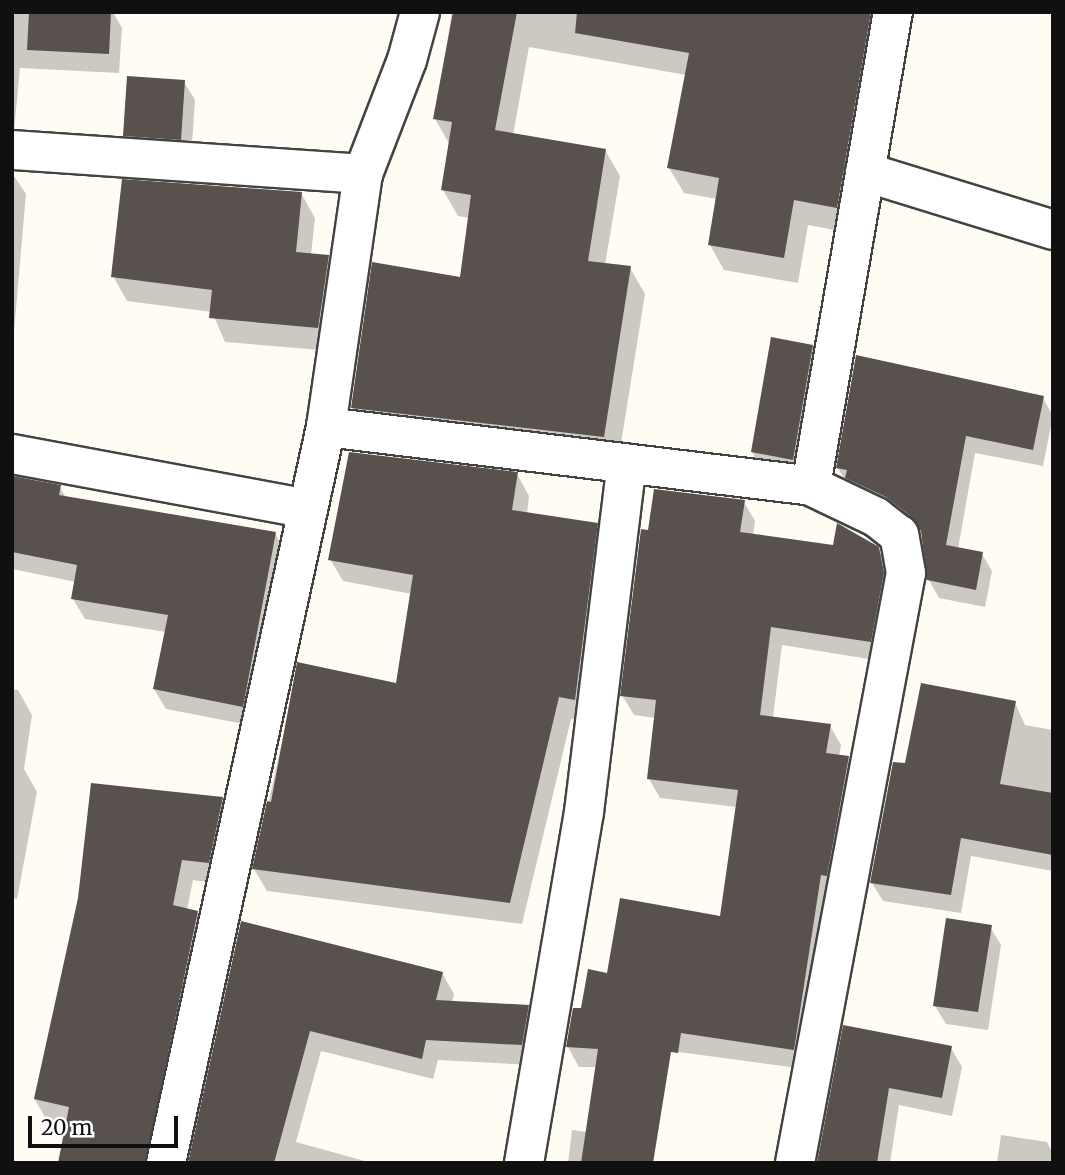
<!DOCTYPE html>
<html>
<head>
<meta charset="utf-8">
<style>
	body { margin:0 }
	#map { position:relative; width:1065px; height:1175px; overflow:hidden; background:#fffcf4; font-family:Merriweather,serif }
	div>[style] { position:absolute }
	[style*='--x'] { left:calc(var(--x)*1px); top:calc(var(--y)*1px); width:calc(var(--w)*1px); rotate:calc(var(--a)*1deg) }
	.shadow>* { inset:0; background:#0003 }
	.building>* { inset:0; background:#59514d }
	.roads { filter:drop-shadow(2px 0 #434343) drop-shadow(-2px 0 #434343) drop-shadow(0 2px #434343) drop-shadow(0 -2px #434343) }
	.minor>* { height:38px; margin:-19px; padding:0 19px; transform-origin:19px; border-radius:19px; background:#fff }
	span { translate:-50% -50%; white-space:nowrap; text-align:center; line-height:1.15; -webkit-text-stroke:7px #fff; paint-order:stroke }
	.frame { position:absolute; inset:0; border:14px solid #101010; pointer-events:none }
	.scale { position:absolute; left:28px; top:1116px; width:150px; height:32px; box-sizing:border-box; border:4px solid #101010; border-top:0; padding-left:9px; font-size:21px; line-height:24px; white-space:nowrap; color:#101010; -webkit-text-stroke:5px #fff; paint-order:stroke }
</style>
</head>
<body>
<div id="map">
	<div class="shadow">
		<div style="clip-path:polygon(12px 12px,113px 12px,122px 28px,119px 73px,20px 68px,12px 153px)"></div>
		<div style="clip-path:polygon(452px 12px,904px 12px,851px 233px,808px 225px,798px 283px,724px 270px,710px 245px,717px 199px,684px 193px,669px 168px,686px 75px,529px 47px,513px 135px,605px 150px,620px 176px,605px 265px,630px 268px,645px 294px,618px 462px,368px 433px,353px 408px,461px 279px,470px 218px,458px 216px,443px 190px,450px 145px,435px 119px)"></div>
		<div style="clip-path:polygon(184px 82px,195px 100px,191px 158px,136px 154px,125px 135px)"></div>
		<div style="clip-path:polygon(12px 173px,26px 194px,12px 355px)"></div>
		<div style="clip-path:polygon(301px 193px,315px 218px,311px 255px,328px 257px,342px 281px,332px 351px,225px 342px,212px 312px,127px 301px,113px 276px)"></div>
		<div style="clip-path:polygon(812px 346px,823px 365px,803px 478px,763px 471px,752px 452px)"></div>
		<div style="clip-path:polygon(1043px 398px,1053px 416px,1043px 466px,975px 453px,958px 549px,982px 554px,992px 571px,985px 607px,939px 598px,929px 580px,923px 534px,848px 485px,838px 468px)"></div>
		<div style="clip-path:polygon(517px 474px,529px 496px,527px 514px,597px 524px,609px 546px,587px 721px,571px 719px,522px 924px,267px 891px,254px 869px,299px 664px,398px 685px,412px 594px,343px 581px,330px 559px)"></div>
		<div style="clip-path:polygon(12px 475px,60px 487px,66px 498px,275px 533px,286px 553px,254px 726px,166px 709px,154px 689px,166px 632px,85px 619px,73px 599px,76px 582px,12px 569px)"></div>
		<div style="clip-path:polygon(744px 502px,755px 521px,753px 536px,835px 547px,839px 525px,878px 548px,889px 569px,881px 661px,782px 645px,773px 718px,830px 726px,841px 745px,839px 757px,848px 758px,859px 777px,805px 1069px,664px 1050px,640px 1163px,568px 1163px,572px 1130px,587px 1132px,597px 1067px,579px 1067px,568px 1047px,582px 1010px,608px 975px,721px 918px,737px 807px,660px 798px,649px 779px,656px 718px,634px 715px,622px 695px,649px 532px)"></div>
		<div style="clip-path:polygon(12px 689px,18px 690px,32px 715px,24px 769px,37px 792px,17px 899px,12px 898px)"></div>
		<div style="clip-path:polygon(1015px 703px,1025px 725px,1053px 730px,1053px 871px,971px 856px,961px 913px,883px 901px,872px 883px,906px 765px)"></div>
		<div style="clip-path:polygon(222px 798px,234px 819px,220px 884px,193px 880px,187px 910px,197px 912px,209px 933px,160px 1163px,60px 1163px,67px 1124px,46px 1119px,34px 1098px,79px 898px)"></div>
		<div style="clip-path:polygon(242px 924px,442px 973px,454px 994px,452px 1003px,528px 1007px,540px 1028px,533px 1065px,438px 1060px,433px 1079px,321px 1051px,296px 1142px,372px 1163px,190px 1163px)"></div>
		<div style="clip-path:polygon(990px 927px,1001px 945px,988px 1030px,946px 1024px,935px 1006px)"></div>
		<div style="clip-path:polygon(845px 1027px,951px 1048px,962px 1067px,952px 1116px,899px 1105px,890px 1163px,822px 1163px)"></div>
		<div style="clip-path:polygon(1001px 1135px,1047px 1142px,1052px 1152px,1050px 1163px,997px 1163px)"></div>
	</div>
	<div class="building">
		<div style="clip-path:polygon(29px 12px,111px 12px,109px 54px,27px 50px)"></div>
		<div style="clip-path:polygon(453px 12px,517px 12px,495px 130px,606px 149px,588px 261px,631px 266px,604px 437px,351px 408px,372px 262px,460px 277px,471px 195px,441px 190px,452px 122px,433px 119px)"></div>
		<div style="clip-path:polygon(577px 12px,871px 12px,837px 208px,794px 200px,784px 258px,708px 245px,719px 178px,667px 168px,689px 53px,575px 33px)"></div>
		<div style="clip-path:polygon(127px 76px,185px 80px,181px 140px,123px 136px)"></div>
		<div style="clip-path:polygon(122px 179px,302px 192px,296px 252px,329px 255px,318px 328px,209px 318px,212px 290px,111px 277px)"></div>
		<div style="clip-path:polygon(771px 337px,813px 345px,793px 460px,751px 452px)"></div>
		<div style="clip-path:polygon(856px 355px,1044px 396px,1033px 450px,966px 436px,946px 545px,983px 552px,976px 590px,927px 580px,921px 531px,913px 518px,886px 497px,845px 478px,847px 470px,836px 468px)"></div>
		<div style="clip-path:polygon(349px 452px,518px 472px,512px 510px,598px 523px,575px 700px,559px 697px,510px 903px,252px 869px,267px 801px,271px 802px,297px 662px,396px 683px,413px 575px,328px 560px)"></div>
		<div style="clip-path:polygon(12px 476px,61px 485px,59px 495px,276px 532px,243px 707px,153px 689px,168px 615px,71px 599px,77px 565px,12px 552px)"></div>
		<div style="clip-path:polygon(654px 489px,745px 500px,740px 532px,833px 545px,837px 523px,879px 547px,884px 573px,871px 642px,771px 627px,760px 715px,831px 724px,826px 753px,849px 756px,827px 876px,821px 875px,794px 1050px,681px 1033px,678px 1053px,671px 1052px,653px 1163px,581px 1163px,598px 1049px,566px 1047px,573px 1008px,581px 1008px,588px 969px,607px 973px,620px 898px,720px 916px,738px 790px,647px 779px,656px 700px,620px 696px,641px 529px,648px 530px)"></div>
		<div style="clip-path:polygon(921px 683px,1016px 701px,1000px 784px,1053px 793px,1053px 855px,961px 838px,951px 895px,870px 883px,893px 762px,905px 763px)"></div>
		<div style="clip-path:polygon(91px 783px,223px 797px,209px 863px,182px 860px,173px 905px,198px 911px,145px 1163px,58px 1163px,69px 1107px,34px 1099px,78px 898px)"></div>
		<div style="clip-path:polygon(946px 918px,992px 925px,978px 1012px,933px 1006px)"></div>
		<div style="clip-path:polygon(241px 921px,443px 972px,436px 1000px,529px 1005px,522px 1045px,426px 1040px,422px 1059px,310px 1031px,274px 1163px,188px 1163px)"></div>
		<div style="clip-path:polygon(843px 1025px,952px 1046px,942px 1098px,889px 1088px,877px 1163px,817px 1163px)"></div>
	</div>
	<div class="roads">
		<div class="minor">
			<div style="--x:12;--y:150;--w:352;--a:3.9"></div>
			<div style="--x:865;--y:172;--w:197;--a:17.1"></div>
			<div style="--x:326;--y:427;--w:489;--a:6.9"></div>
			<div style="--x:811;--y:486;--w:481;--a:-80.2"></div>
			<div style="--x:12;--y:454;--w:301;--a:10.5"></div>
			<div style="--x:166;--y:1163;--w:753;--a:-77.74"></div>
			<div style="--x:326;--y:427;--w:256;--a:-81.7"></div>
			<div style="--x:363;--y:174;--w:122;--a:-68.9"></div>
			<div style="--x:407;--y:60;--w:50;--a:-74.8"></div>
			<div style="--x:524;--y:1163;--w:356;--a:-80.3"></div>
			<div style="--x:584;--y:812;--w:351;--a:-83"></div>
			<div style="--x:795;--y:1163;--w:600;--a:-79.35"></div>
			<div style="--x:906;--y:573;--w:39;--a:-100"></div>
			<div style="--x:899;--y:535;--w:29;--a:-142"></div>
			<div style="--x:876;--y:517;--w:72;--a:-154.5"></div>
		</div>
	</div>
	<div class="frame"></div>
	<div class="scale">20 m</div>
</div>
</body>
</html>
